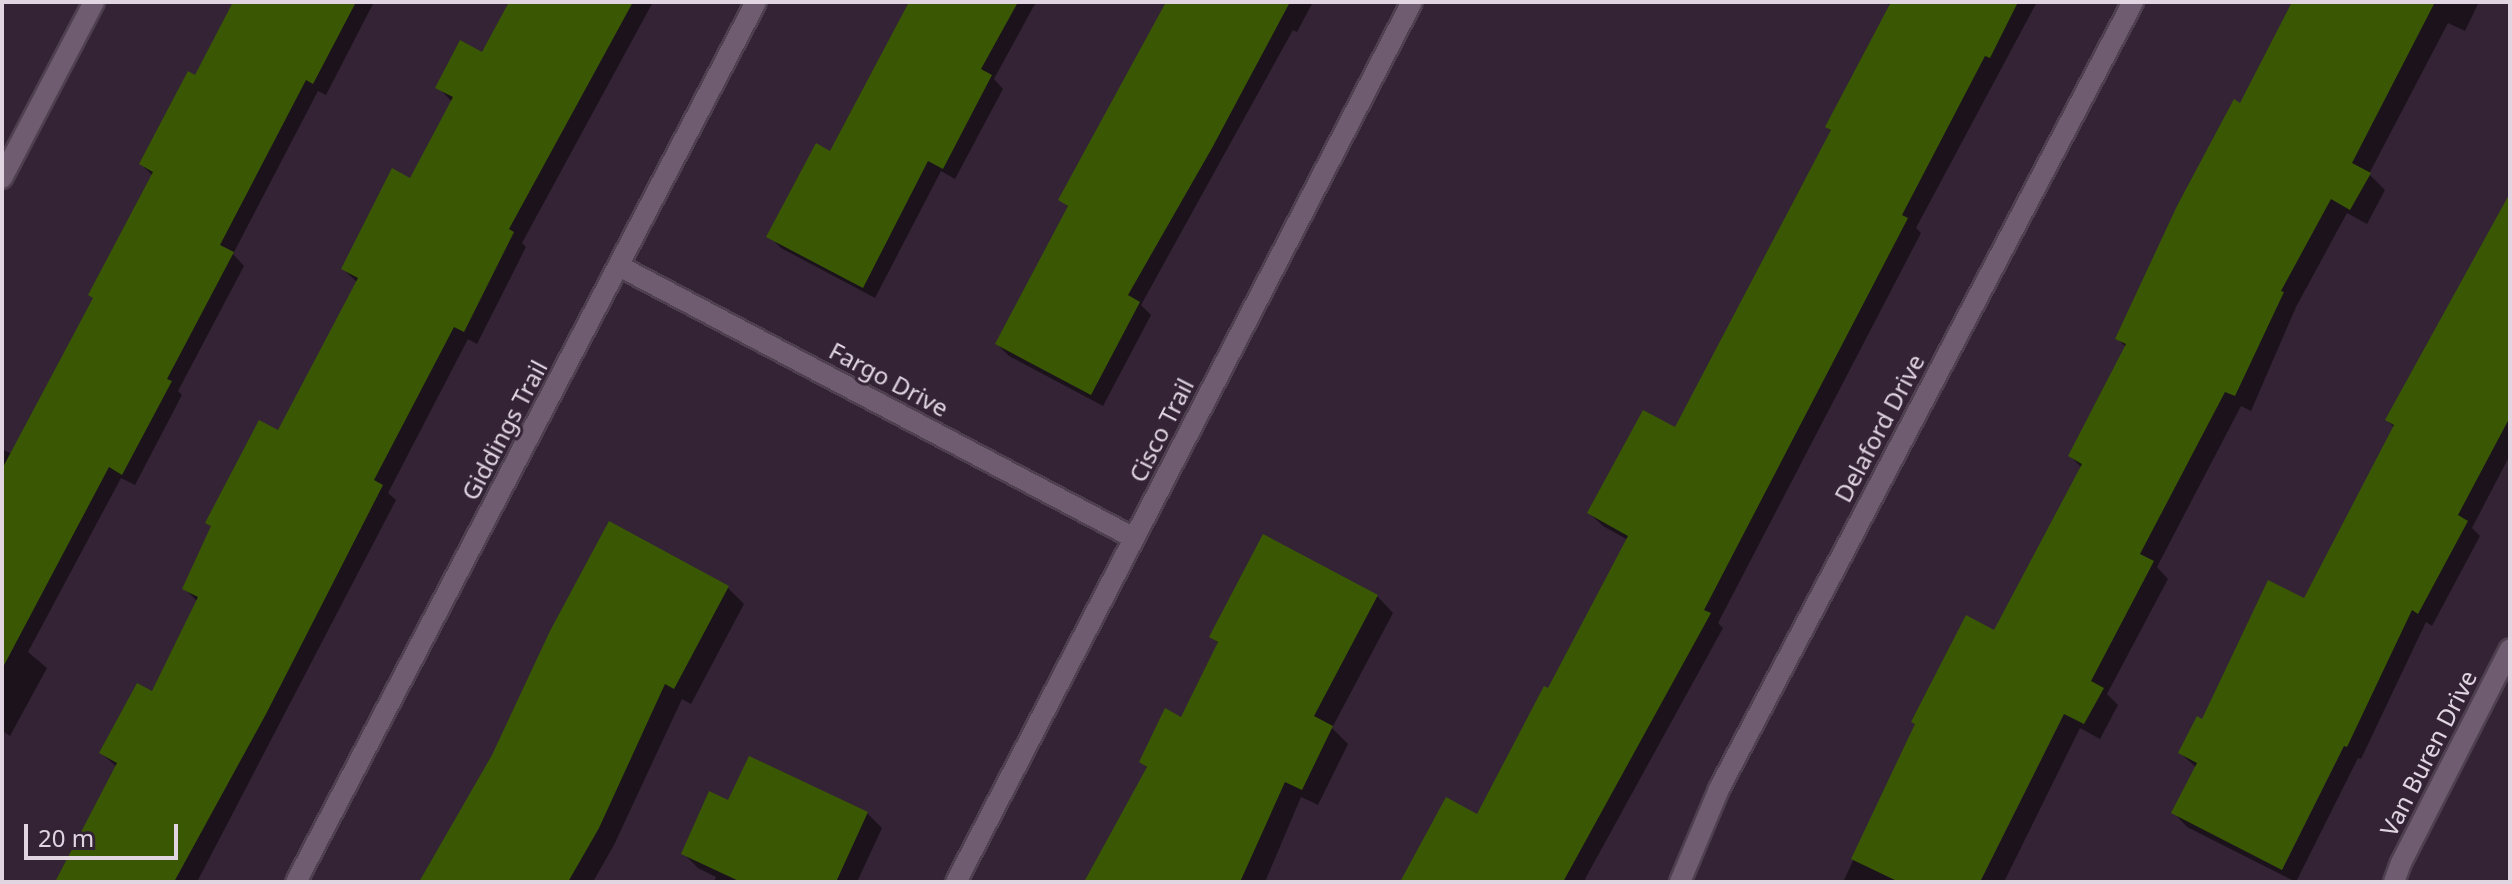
<!DOCTYPE html>
<html>
<head>
<meta charset="utf-8">
<style>
	body { margin:0 }
	#map { position:relative; width:2512px; height:884px; overflow:hidden; background:#342335; font-family:"Noto Sans",sans-serif }
	div>[style] { position:absolute }
	[style*='--x'] { left:calc(var(--x)*1px); top:calc(var(--y)*1px); width:calc(var(--w)*1px); rotate:calc(var(--a)*1deg) }
	.shadow>* { inset:0; background:#0007 }
	.building>* { inset:0; background:#3a5804 }
	.roads { filter:drop-shadow(2px 0 #4e404f) drop-shadow(-2px 0 #4e404f) drop-shadow(0 2px #4e404f) drop-shadow(0 -2px #4e404f) }
	.street>* { height:20px; margin:-10px; padding:0 10px; transform-origin:10px; border-radius:10px; background:#705c71 }
	span { translate:-50% -50%; white-space:nowrap; text-align:center; line-height:1.15; -webkit-text-stroke:6px #342335; paint-order:stroke }
	.street-label { font-size:24px; color:#e1d5e1 }
	.frame { position:absolute; inset:0; border:4px solid #e1d5e1; pointer-events:none }
	.scale { position:absolute; left:24px; top:824px; width:154px; height:36px; box-sizing:border-box; border:4px solid #e1d5e1; border-top:0; padding-left:10px; font-size:24px; line-height:28px; white-space:nowrap; color:#e1d5e1; -webkit-text-stroke:6px #342335; paint-order:stroke }
</style>
</head>
<body>
<div id="map">
	<div class="shadow">
		<div style="clip-path:polygon(236px 2px,374px 2px,326px 95px,318px 91px,233px 254px,244px 266px,178px 391px,182px 395px,135px 485px,121px 478px,28px 652px,47px 668px,10px 736px,4px 732px,2px 736px,2px 449px,12px 454px,94px 299px,153px 176px,141px 164px,196px 78px)"></div>
		<div style="clip-path:polygon(511px 2px,653px 2px,522px 243px,526px 247px,477px 344px,468px 339px,388px 493px,396px 500px,197px 882px,57px 882px,117px 767px,101px 753px,153px 694px,198px 602px,184px 588px,213px 528px,208px 523px,279px 432px,358px 283px,343px 269px,411px 181px,452px 102px,438px 87px,483px 55px)"></div>
		<div style="clip-path:polygon(911px 2px,1036px 2px,994px 79px,1003px 89px,955px 179px,941px 171px,875px 298px,781px 248px,769px 236px,831px 153px)"></div>
		<div style="clip-path:polygon(1174px 2px,1313px 2px,1297px 32px,1293px 30px,1141px 305px,1151px 315px,1103px 406px,1009px 356px,997px 344px,1069px 208px,1061px 200px)"></div>
		<div style="clip-path:polygon(1886px 2px,2037px 2px,1916px 228px,1921px 233px,1718px 623px,1723px 628px,1585px 879px,1588px 882px,1402px 882px,1478px 817px,1549px 691px,1628px 540px,1603px 526px,1589px 513px,1676px 430px,1832px 132px,1827px 127px,1891px 7px)"></div>
		<div style="clip-path:polygon(2294px 2px,2479px 2px,2465px 31px,2448px 23px,2369px 174px,2385px 190px,2367px 224px,2347px 213px,2296px 307px,2251px 411px,2241px 406px,2157px 567px,2168px 579px,2107px 694px,2118px 705px,2100px 739px,2080px 728px,2004px 882px,1843px 882px,1917px 725px,1995px 633px,2082px 468px,2070px 456px,2127px 348px,2117px 338px)"></div>
		<div style="clip-path:polygon(2510px 205px,2510px 455px,2472px 528px,2480px 536px,2432px 626px,2426px 622px,2361px 759px,2358px 758px,2296px 882px,2187px 827px,2174px 813px,2197px 768px,2180px 753px,2305px 600px,2395px 428px,2387px 420px)"></div>
		<div style="clip-path:polygon(728px 588px,744px 604px,691px 704px,682px 699px,614px 845px,593px 882px,428px 882px)"></div>
		<div style="clip-path:polygon(1377px 596px,1393px 613px,1332px 728px,1348px 744px,1318px 805px,1301px 797px,1265px 882px,1086px 882px,1148px 769px,1141px 762px,1182px 720px,1219px 644px,1212px 637px)"></div>
		<div style="clip-path:polygon(729px 802px,867px 813px,882px 828px,857px 882px,714px 882px,716px 877px,698px 868px,683px 853px)"></div>
	</div>
	<div class="building">
		<div style="clip-path:polygon(233px 2px,356px 2px,313px 84px,306px 80px,220px 245px,234px 252px,167px 379px,172px 381px,122px 475px,109px 467px,2px 669px,2px 469px,93px 298px,88px 295px,153px 172px,139px 164px,188px 71px,195px 75px)"></div>
		<div style="clip-path:polygon(509px 2px,633px 2px,509px 229px,514px 232px,464px 332px,454px 327px,374px 480px,383px 485px,266px 714px,174px 882px,55px 882px,117px 763px,99px 753px,137px 683px,152px 691px,198px 597px,182px 589px,211px 526px,205px 523px,259px 420px,278px 430px,358px 278px,341px 269px,392px 168px,410px 178px,453px 97px,435px 88px,460px 40px,482px 52px)"></div>
		<div style="clip-path:polygon(909px 2px,1018px 2px,981px 69px,992px 75px,943px 169px,928px 161px,863px 288px,766px 237px,816px 143px,830px 151px)"></div>
		<div style="clip-path:polygon(1166px 2px,1290px 2px,1212px 148px,1128px 295px,1140px 302px,1091px 395px,995px 344px,1068px 206px,1058px 200px)"></div>
		<div style="clip-path:polygon(1891px 2px,2018px 2px,1990px 58px,1985px 56px,1902px 215px,1908px 218px,1704px 610px,1711px 613px,1563px 882px,1400px 882px,1446px 797px,1477px 814px,1544px 686px,1548px 688px,1628px 536px,1587px 513px,1643px 410px,1675px 427px,1831px 130px,1825px 127px)"></div>
		<div style="clip-path:polygon(2292px 2px,2435px 2px,2352px 163px,2371px 173px,2350px 210px,2331px 199px,2281px 291px,2284px 292px,2235px 396px,2225px 392px,2140px 554px,2154px 561px,2091px 681px,2104px 688px,2084px 724px,2064px 714px,1980px 882px,1899px 882px,1851px 859px,1915px 724px,1911px 722px,1966px 615px,1994px 630px,2082px 464px,2068px 456px,2126px 344px,2115px 339px,2177px 206px,2234px 99px,2240px 103px)"></div>
		<div style="clip-path:polygon(2510px 193px,2510px 417px,2458px 515px,2468px 521px,2418px 614px,2412px 610px,2347px 747px,2344px 746px,2282px 870px,2171px 813px,2197px 763px,2178px 753px,2197px 716px,2202px 719px,2268px 580px,2304px 598px,2394px 425px,2385px 420px)"></div>
		<div style="clip-path:polygon(609px 521px,729px 586px,674px 689px,665px 684px,599px 828px,568px 882px,419px 882px,492px 755px,550px 631px)"></div>
		<div style="clip-path:polygon(1263px 534px,1378px 595px,1314px 716px,1333px 726px,1302px 790px,1285px 782px,1240px 882px,1084px 882px,1147px 767px,1139px 762px,1165px 708px,1181px 717px,1218px 642px,1209px 637px)"></div>
		<div style="clip-path:polygon(749px 756px,868px 812px,836px 882px,741px 882px,681px 854px,709px 791px,728px 800px)"></div>
	</div>
	<div class="roads">
		<div class="street">
			<div style="--x:2;--y:178;--w:199;--a:-62.4"></div>
			<div style="--x:619;--y:266;--w:582;--a:27.84"></div>
			<div style="--x:296;--y:882;--w:993;--a:-62.4"></div>
			<div style="--x:956;--y:882;--w:991;--a:-62.61"></div>
			<div style="--x:1680;--y:882;--w:101;--a:-67.2"></div>
			<div style="--x:1719;--y:789;--w:889;--a:-62.25"></div>
			<div style="--x:2394;--y:882;--w:20;--a:-70"></div>
			<div style="--x:2401;--y:863;--w:240;--a:-63"></div>
		</div>
	</div>
	<div class="street-label">
		<span style="left:889px;top:379px;rotate:28deg">Fargo Drive</span>
		<span style="left:1879px;top:428px;rotate:-62deg">Delaford Drive</span>
		<span style="left:504px;top:430px;rotate:-62deg">Giddings Trail</span>
		<span style="left:1161px;top:430px;rotate:-63deg">Cisco Trail</span>
		<span style="left:2428px;top:753px;rotate:-63deg">Van Buren Drive</span>
	</div>
	<div class="frame"></div>
	<div class="scale">20 m</div>
</div>
</body>
</html>
